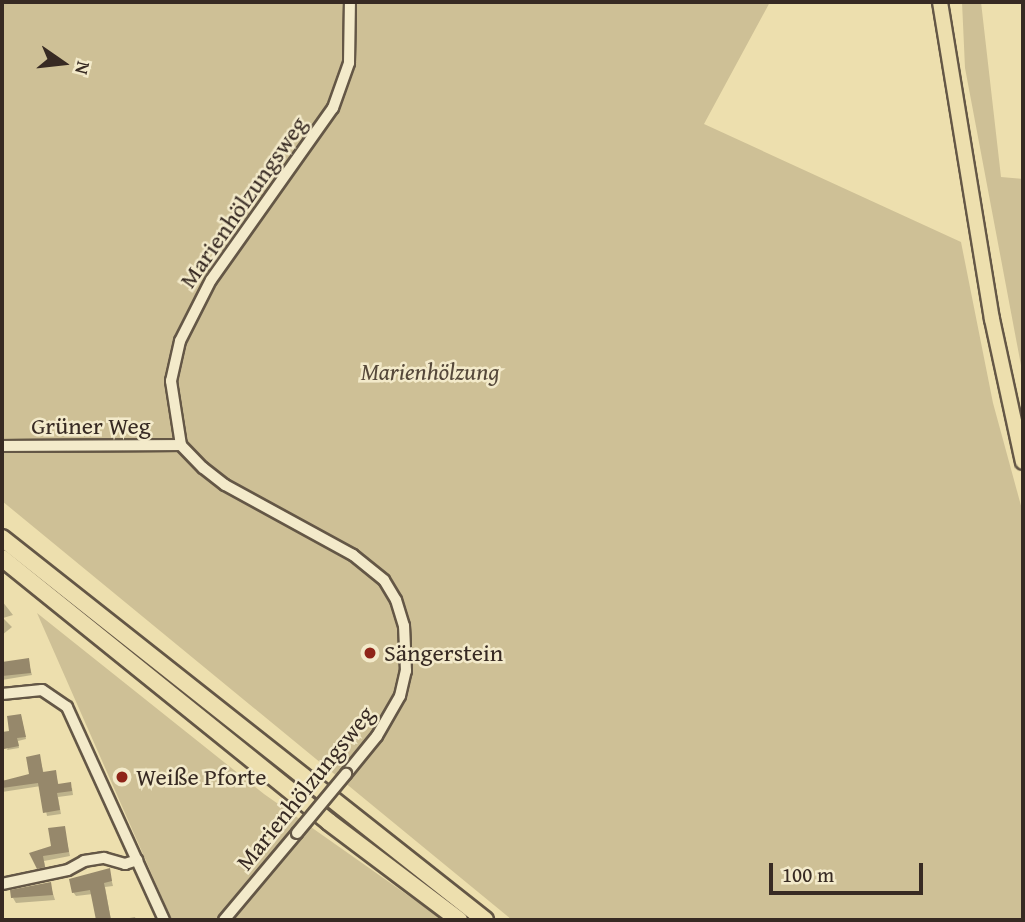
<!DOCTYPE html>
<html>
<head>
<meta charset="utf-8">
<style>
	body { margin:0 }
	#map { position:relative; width:1025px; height:922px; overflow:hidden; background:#eddfae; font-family:"Gentium Book Plus",serif }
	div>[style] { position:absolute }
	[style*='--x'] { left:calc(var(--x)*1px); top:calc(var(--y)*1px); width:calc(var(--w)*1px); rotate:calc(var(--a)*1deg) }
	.green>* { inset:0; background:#cec096 }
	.shadow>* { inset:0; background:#0003 }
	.building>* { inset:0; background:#96886b }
	.roads { filter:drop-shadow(2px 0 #645746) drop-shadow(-2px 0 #645746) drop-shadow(0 2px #645746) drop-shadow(0 -2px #645746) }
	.minor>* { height:10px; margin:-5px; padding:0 5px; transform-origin:5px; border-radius:5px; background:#f3eaca }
	.major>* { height:14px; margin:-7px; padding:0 7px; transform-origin:7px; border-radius:7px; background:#eddfae }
	.highway>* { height:16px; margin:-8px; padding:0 8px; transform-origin:8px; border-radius:8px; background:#eddfae }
	.bridges { filter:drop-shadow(2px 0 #645746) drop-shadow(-2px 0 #645746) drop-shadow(0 2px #645746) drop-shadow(0 -2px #645746) }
	.minor-bridge>* { height:10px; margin:-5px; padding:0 5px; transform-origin:5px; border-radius:5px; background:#f3eaca }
	.dots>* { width:19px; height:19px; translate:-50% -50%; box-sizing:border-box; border:4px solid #f3eaca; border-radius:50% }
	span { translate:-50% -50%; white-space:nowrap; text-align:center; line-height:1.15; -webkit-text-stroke:5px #f3eaca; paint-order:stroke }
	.street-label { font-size:24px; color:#372a23 }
	.park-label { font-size:24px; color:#55483a; font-style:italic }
	.poi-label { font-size:24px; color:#372a23 }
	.left { translate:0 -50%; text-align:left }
	.frame { position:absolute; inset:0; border:4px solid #372a23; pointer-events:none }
	.north { position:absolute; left:28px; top:28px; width:70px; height:70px; -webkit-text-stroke:5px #f3eaca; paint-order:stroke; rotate:104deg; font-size:19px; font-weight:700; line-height:28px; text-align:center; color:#372a23 }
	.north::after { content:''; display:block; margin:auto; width:24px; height:32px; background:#372a23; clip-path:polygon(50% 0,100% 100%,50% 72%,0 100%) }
	.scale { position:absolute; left:769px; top:863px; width:154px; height:32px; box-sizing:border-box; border:4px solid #372a23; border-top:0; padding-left:9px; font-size:21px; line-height:24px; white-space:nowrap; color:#372a23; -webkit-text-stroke:5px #f3eaca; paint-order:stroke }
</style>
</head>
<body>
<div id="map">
	<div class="green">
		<div style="clip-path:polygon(2px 2px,770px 2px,704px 124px,961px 242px,993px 403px,1023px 513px,1023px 920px,512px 920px,2px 501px)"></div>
		<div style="clip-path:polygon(962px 2px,981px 2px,1001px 177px,1023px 179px,1023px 376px,965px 68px)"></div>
		<div style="clip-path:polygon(37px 613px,264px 794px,443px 920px,172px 920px)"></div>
	</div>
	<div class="shadow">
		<div style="clip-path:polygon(2px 601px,13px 615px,3px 618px,12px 627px,2px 635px)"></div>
		<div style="clip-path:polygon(28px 660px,32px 675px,2px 680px,2px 664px)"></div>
		<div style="clip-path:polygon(21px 716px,26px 739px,18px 741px,19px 748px,7px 750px)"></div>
		<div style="clip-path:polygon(39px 756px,44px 774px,55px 772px,59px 786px,72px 788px,73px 795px,58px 797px,61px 814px,47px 816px,41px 786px,2px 792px,2px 774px,5px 782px,31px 775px)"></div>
		<div style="clip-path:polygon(64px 828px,70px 856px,44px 861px,46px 871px,41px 872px,32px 854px,53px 847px)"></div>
		<div style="clip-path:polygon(109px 870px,113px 886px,105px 887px,111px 920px,98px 920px,93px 894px,76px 896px,73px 892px)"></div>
		<div style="clip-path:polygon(50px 884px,55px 900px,16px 903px,13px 898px)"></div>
		<div style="clip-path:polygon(135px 917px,136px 920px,118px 920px)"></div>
	</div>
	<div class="building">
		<div style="clip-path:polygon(29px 658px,31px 673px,2px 676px,2px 662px)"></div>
		<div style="clip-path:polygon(21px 714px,26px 737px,17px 738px,19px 746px,4px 749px,2px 732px,9px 731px,7px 716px)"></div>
		<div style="clip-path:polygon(40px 754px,43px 772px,56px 770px,58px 784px,71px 782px,72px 791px,57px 793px,60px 810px,43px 813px,38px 783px,2px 788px,2px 781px,29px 774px,26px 757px)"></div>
		<div style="clip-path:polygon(65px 826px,69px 852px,43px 856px,45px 867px,37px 869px,29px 853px,51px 846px,48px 828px)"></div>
		<div style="clip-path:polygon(110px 868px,112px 881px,104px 883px,111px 920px,96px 920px,90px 890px,72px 893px,69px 879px)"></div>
		<div style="clip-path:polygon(51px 882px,53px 895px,11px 898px,10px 890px)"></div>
	</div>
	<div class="roads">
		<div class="minor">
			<div style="--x:2;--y:446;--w:179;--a:-0.3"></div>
			<div style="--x:2;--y:694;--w:40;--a:-5.7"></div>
			<div style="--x:42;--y:690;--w:30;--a:34"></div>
			<div style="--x:67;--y:707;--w:234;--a:65.5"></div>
			<div style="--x:346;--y:774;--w:49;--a:-50.8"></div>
			<div style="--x:377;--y:736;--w:46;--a:-60.1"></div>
			<div style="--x:400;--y:696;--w:26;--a:-77"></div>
			<div style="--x:406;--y:671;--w:45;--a:-92.5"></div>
			<div style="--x:404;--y:626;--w:27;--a:-107"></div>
			<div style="--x:396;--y:600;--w:23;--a:-121"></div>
			<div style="--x:384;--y:580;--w:40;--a:-141"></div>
			<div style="--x:353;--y:555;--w:146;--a:-151.3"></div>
			<div style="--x:225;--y:485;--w:28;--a:-142"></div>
			<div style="--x:203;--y:468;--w:32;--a:-134"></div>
			<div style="--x:181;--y:445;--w:65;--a:-98.9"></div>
			<div style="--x:171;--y:381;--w:41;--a:-77.3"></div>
			<div style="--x:180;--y:341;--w:68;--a:-63.1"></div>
			<div style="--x:211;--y:280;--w:211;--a:-54.7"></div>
			<div style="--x:333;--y:108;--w:48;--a:-70.4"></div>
			<div style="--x:349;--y:63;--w:61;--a:-89.1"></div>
			<div style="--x:2;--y:884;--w:67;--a:-12"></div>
			<div style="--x:68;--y:870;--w:18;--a:-29"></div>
			<div style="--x:84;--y:861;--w:20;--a:-9"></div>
			<div style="--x:104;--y:858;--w:22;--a:16"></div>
			<div style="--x:125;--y:864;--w:13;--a:-18"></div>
			<div style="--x:224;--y:920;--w:114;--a:-50"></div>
		</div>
		<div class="major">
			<div style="--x:940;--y:2;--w:321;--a:80.7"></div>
			<div style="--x:992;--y:319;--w:146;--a:77.8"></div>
		</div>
		<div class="highway">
			<div style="--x:2;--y:538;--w:616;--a:38.34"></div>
			<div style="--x:2;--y:558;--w:420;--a:38.9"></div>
			<div style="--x:329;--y:822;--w:163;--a:37"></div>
		</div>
	</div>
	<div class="bridges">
		<div class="minor-bridge">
			<div style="--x:297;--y:833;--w:77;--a:-50.3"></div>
		</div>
	</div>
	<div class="dots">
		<div style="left:370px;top:653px;background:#8f2418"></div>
		<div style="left:122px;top:777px;background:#8f2418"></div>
	</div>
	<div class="street-label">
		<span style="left:243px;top:202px;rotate:-55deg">Marienhölzungsweg</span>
		<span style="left:91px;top:426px">Grüner Weg</span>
		<span style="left:305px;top:788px;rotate:-51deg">Marienhölzungsweg</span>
	</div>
	<div class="park-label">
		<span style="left:430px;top:372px">Marienhölzung</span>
	</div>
	<div class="poi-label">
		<span class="left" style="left:384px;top:653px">Sängerstein</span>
		<span class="left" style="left:136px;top:777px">Weiße Pforte</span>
	</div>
	<div class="frame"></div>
	<div class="north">N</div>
	<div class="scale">100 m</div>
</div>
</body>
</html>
